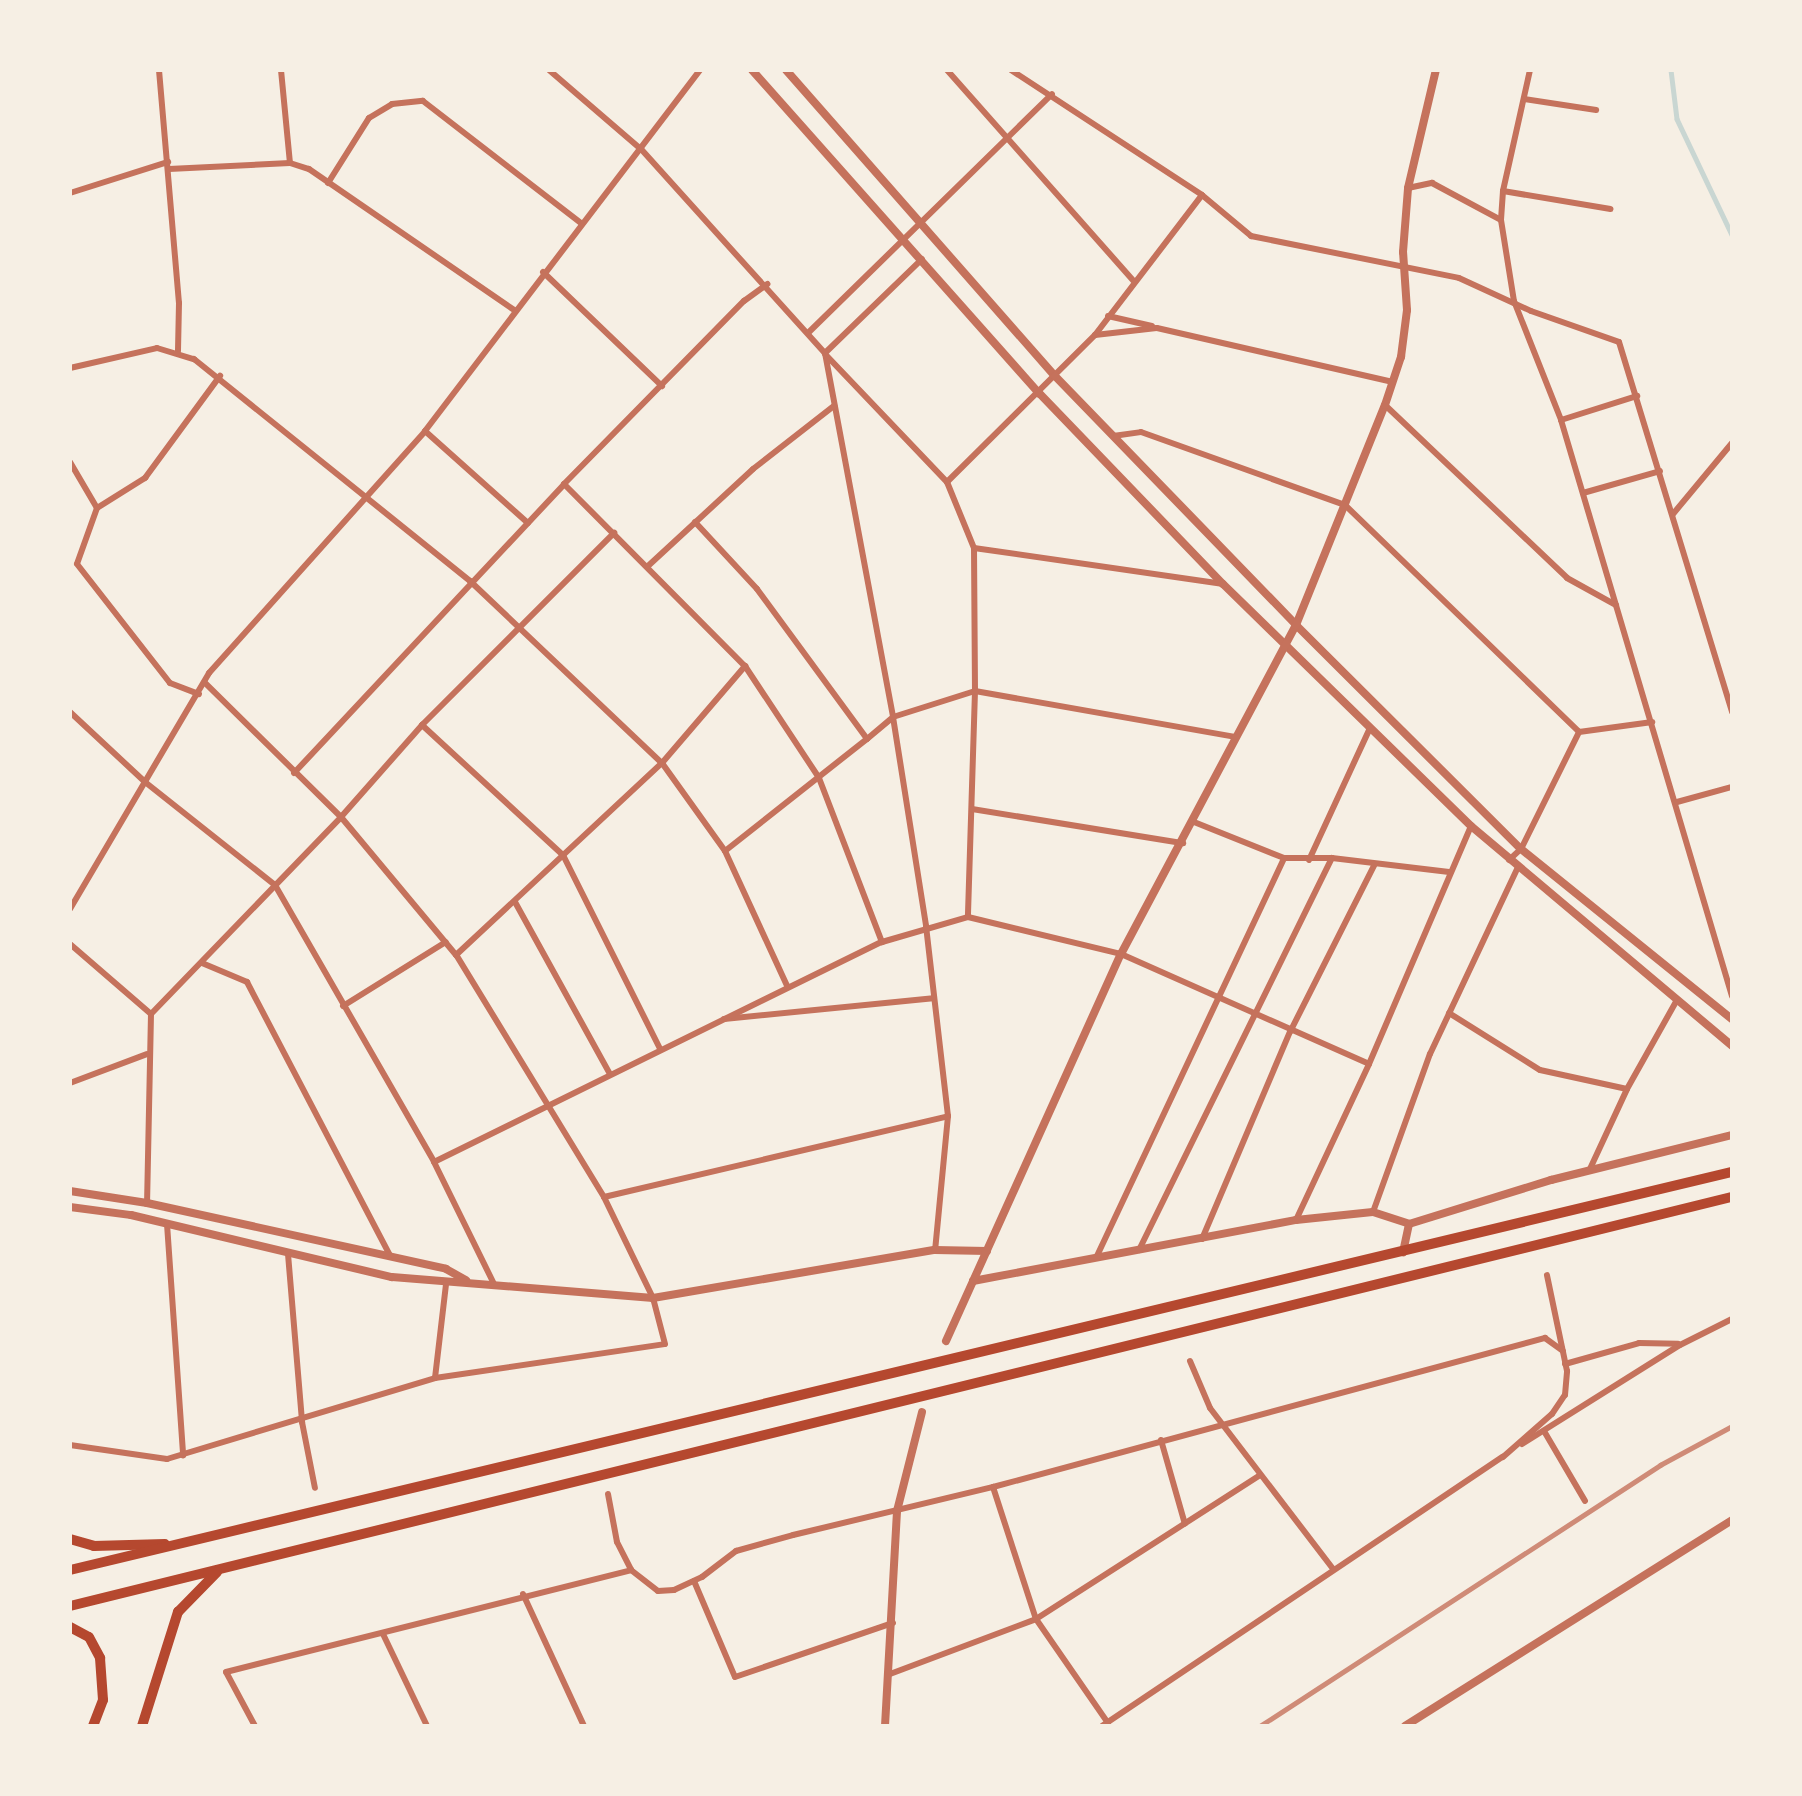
<!DOCTYPE html>
<html>
<head>
<meta charset="utf-8">
<style>
	body { margin:0 }
	#map { position:relative; width:1802px; height:1796px; overflow:hidden; background:#f6efe4; font-family:"Noto Sans",sans-serif }
	div>[style] { position:absolute }
	[style*='--x'] { left:calc(var(--x)*1px); top:calc(var(--y)*1px); width:calc(var(--w)*1px); rotate:calc(var(--a)*1deg) }
	.stream>* { height:4.5px; margin:-2.25px; padding:0 2.25px; transform-origin:2.25px; border-radius:2.25px; background:#c9d6d2 }
	.minor>* { height:6px; margin:-3px; padding:0 3px; transform-origin:3px; border-radius:3px; background:#c5725c }
	.tertiary>* { height:8px; margin:-4px; padding:0 4px; transform-origin:4px; border-radius:4px; background:#c5725c }
	.trunk>* { height:10px; margin:-5px; padding:0 5px; transform-origin:5px; border-radius:5px; background:#b5482f }
	.rail>* { height:4.5px; margin:-2.25px; padding:0 2.25px; transform-origin:2.25px; border-radius:2.25px; background:#cf8b77 }
	span { translate:-50% -50%; white-space:nowrap; text-align:center; line-height:1.15; -webkit-text-stroke:5px #f6efe4; paint-order:stroke }
	.frame { position:absolute; inset:0; border:72px solid #f6efe4; pointer-events:none }
</style>
</head>
<body>
<div id="map">
	<div class="stream">
		<div style="--x:1671;--y:70;--w:49;--a:83"></div>
		<div style="--x:1677;--y:119;--w:128;--a:64.6"></div>
	</div>
	<div class="minor">
		<div style="--x:159;--y:70;--w:234;--a:85.1"></div>
		<div style="--x:179;--y:303;--w:48;--a:91.2"></div>
		<div style="--x:281;--y:70;--w:93;--a:84.5"></div>
		<div style="--x:549;--y:70;--w:121;--a:40.7"></div>
		<div style="--x:641;--y:149;--w:275;--a:48"></div>
		<div style="--x:825;--y:353;--w:370;--a:79.4"></div>
		<div style="--x:893;--y:717;--w:212;--a:81"></div>
		<div style="--x:926;--y:926;--w:191;--a:83.4"></div>
		<div style="--x:948;--y:1116;--w:135;--a:95.5"></div>
		<div style="--x:947;--y:70;--w:281;--a:48.5"></div>
		<div style="--x:1011;--y:70;--w:228;--a:33.2"></div>
		<div style="--x:1202;--y:195;--w:64;--a:39.9"></div>
		<div style="--x:1251;--y:236;--w:212;--a:11.4"></div>
		<div style="--x:1459;--y:278;--w:79;--a:24.6"></div>
		<div style="--x:1531;--y:311;--w:93;--a:19.4"></div>
		<div style="--x:1619;--y:342;--w:387;--a:73"></div>
		<div style="--x:1530;--y:70;--w:124;--a:102.6"></div>
		<div style="--x:1503;--y:191;--w:29;--a:94"></div>
		<div style="--x:1501;--y:220;--w:82;--a:80.9"></div>
		<div style="--x:1514;--y:301;--w:128;--a:68.4"></div>
		<div style="--x:1561;--y:420;--w:601;--a:73.47"></div>
		<div style="--x:1524;--y:99;--w:73;--a:8.7"></div>
		<div style="--x:169;--y:169;--w:121;--a:-2.8"></div>
		<div style="--x:290;--y:163;--w:20;--a:18"></div>
		<div style="--x:309;--y:169;--w:249;--a:34.5"></div>
		<div style="--x:328;--y:183;--w:77;--a:-57.8"></div>
		<div style="--x:369;--y:118;--w:27;--a:-31"></div>
		<div style="--x:392;--y:104;--w:31;--a:-6"></div>
		<div style="--x:423;--y:101;--w:201;--a:37.7"></div>
		<div style="--x:1408;--y:188;--w:25;--a:-12"></div>
		<div style="--x:1432;--y:183;--w:78;--a:28.2"></div>
		<div style="--x:1503;--y:191;--w:109;--a:9.5"></div>
		<div style="--x:70;--y:193;--w:103;--a:-17.6"></div>
		<div style="--x:543;--y:272;--w:165;--a:43.8"></div>
		<div style="--x:1108;--y:316;--w:45;--a:12.8"></div>
		<div style="--x:809;--y:332;--w:340;--a:-44.4"></div>
		<div style="--x:1095;--y:335;--w:62;--a:-6.4"></div>
		<div style="--x:1157;--y:328;--w:242;--a:12.9"></div>
		<div style="--x:825;--y:353;--w:135;--a:-44.1"></div>
		<div style="--x:825;--y:354;--w:177;--a:46.4"></div>
		<div style="--x:947;--y:482;--w:71;--a:67.8"></div>
		<div style="--x:974;--y:548;--w:143;--a:89.6"></div>
		<div style="--x:975;--y:691;--w:226;--a:91.8"></div>
		<div style="--x:70;--y:368;--w:89;--a:-12.9"></div>
		<div style="--x:157;--y:348;--w:39;--a:17"></div>
		<div style="--x:194;--y:359;--w:354;--a:38.8"></div>
		<div style="--x:470;--y:581;--w:265;--a:43.5"></div>
		<div style="--x:662;--y:763;--w:108;--a:54.4"></div>
		<div style="--x:725;--y:851;--w:149;--a:65.3"></div>
		<div style="--x:1385;--y:405;--w:251;--a:43.5"></div>
		<div style="--x:1567;--y:578;--w:56;--a:28.9"></div>
		<div style="--x:1561;--y:420;--w:80;--a:-17.5"></div>
		<div style="--x:425;--y:431;--w:138;--a:41.8"></div>
		<div style="--x:1113;--y:436;--w:28;--a:-8"></div>
		<div style="--x:1141;--y:432;--w:217;--a:19.7"></div>
		<div style="--x:1345;--y:505;--w:326;--a:44.1"></div>
		<div style="--x:1579;--y:732;--w:74;--a:-7.8"></div>
		<div style="--x:70;--y:462;--w:53;--a:59.6"></div>
		<div style="--x:97;--y:508;--w:59;--a:109.7"></div>
		<div style="--x:947;--y:482;--w:209;--a:-44.8"></div>
		<div style="--x:1095;--y:335;--w:176;--a:-52.6"></div>
		<div style="--x:564;--y:484;--w:257;--a:45.2"></div>
		<div style="--x:745;--y:666;--w:134;--a:56.5"></div>
		<div style="--x:819;--y:778;--w:176;--a:69"></div>
		<div style="--x:1583;--y:493;--w:80;--a:-15.9"></div>
		<div style="--x:97;--y:508;--w:57;--a:-32"></div>
		<div style="--x:145;--y:478;--w:127;--a:-53.7"></div>
		<div style="--x:1673;--y:514;--w:92;--a:-50.3"></div>
		<div style="--x:695;--y:522;--w:91;--a:47.2"></div>
		<div style="--x:757;--y:589;--w:186;--a:53.7"></div>
		<div style="--x:867;--y:739;--w:34;--a:-40"></div>
		<div style="--x:893;--y:717;--w:86;--a:-17.6"></div>
		<div style="--x:975;--y:691;--w:264;--a:10"></div>
		<div style="--x:974;--y:548;--w:252;--a:8.2"></div>
		<div style="--x:77;--y:564;--w:151;--a:52"></div>
		<div style="--x:170;--y:683;--w:31;--a:21"></div>
		<div style="--x:648;--y:566;--w:143;--a:-42.7"></div>
		<div style="--x:753;--y:469;--w:103;--a:-37.9"></div>
		<div style="--x:70;--y:712;--w:103;--a:43"></div>
		<div style="--x:145;--y:782;--w:166;--a:38.4"></div>
		<div style="--x:275;--y:885;--w:319;--a:60.1"></div>
		<div style="--x:434;--y:1162;--w:134;--a:63.8"></div>
		<div style="--x:422;--y:725;--w:192;--a:42.7"></div>
		<div style="--x:563;--y:855;--w:217;--a:63.4"></div>
		<div style="--x:294;--y:773;--w:396;--a:-46.9"></div>
		<div style="--x:564;--y:484;--w:257;--a:-45.5"></div>
		<div style="--x:744;--y:301;--w:29;--a:-36"></div>
		<div style="--x:1677;--y:802;--w:57;--a:-15.3"></div>
		<div style="--x:972;--y:809;--w:214;--a:9.2"></div>
		<div style="--x:1194;--y:822;--w:97;--a:21.8"></div>
		<div style="--x:1284;--y:858;--w:48;--a:0"></div>
		<div style="--x:1332;--y:858;--w:118;--a:6.8"></div>
		<div style="--x:725;--y:851;--w:181;--a:-38.3"></div>
		<div style="--x:1309;--y:860;--w:145;--a:-65.2"></div>
		<div style="--x:1509;--y:860;--w:16;--a:-43"></div>
		<div style="--x:1521;--y:849;--w:131;--a:-63.6"></div>
		<div style="--x:515;--y:902;--w:196;--a:61.1"></div>
		<div style="--x:70;--y:909;--w:274;--a:-59.5"></div>
		<div style="--x:209;--y:673;--w:324;--a:-48.2"></div>
		<div style="--x:425;--y:431;--w:454;--a:-52.7"></div>
		<div style="--x:70;--y:944;--w:107;--a:40.8"></div>
		<div style="--x:151;--y:1014;--w:189;--a:91.2"></div>
		<div style="--x:456;--y:955;--w:282;--a:-43"></div>
		<div style="--x:662;--y:763;--w:128;--a:-49.4"></div>
		<div style="--x:202;--y:963;--w:49;--a:22.9"></div>
		<div style="--x:247;--y:982;--w:310;--a:62.4"></div>
		<div style="--x:343;--y:1006;--w:121;--a:-31.9"></div>
		<div style="--x:1449;--y:1013;--w:107;--a:32.1"></div>
		<div style="--x:1540;--y:1070;--w:89;--a:12.3"></div>
		<div style="--x:151;--y:1014;--w:274;--a:-46"></div>
		<div style="--x:341;--y:817;--w:123;--a:-48.6"></div>
		<div style="--x:422;--y:725;--w:272;--a:-45"></div>
		<div style="--x:724;--y:1019;--w:210;--a:-5.7"></div>
		<div style="--x:70;--y:1083;--w:82;--a:-20.6"></div>
		<div style="--x:434;--y:1162;--w:499;--a:-26.2"></div>
		<div style="--x:882;--y:942;--w:90;--a:-16.2"></div>
		<div style="--x:968;--y:917;--w:157;--a:13.6"></div>
		<div style="--x:1121;--y:954;--w:271;--a:23.9"></div>
		<div style="--x:1589;--y:1171;--w:90;--a:-65.1"></div>
		<div style="--x:1627;--y:1089;--w:102;--a:-60.7"></div>
		<div style="--x:604;--y:1197;--w:353;--a:-13.2"></div>
		<div style="--x:1373;--y:1212;--w:168;--a:-70.2"></div>
		<div style="--x:1430;--y:1054;--w:207;--a:-64.8"></div>
		<div style="--x:1296;--y:1220;--w:172;--a:-64.9"></div>
		<div style="--x:1369;--y:1064;--w:259;--a:-66.8"></div>
		<div style="--x:167;--y:1224;--w:232;--a:86"></div>
		<div style="--x:1202;--y:1239;--w:225;--a:-67"></div>
		<div style="--x:1290;--y:1032;--w:188;--a:-63.2"></div>
		<div style="--x:1139;--y:1250;--w:437;--a:-63.8"></div>
		<div style="--x:288;--y:1254;--w:169;--a:85.2"></div>
		<div style="--x:302;--y:1422;--w:67;--a:78.9"></div>
		<div style="--x:1096;--y:1258;--w:442;--a:-64.8"></div>
		<div style="--x:1190;--y:1361;--w:51;--a:66.9"></div>
		<div style="--x:1210;--y:1408;--w:203;--a:52.6"></div>
		<div style="--x:1565;--y:1364;--w:77;--a:-15.8"></div>
		<div style="--x:1639;--y:1343;--w:39;--a:1"></div>
		<div style="--x:435;--y:1378;--w:95;--a:-83.3"></div>
		<div style="--x:1544;--y:1431;--w:81;--a:59.6"></div>
		<div style="--x:1161;--y:1440;--w:87;--a:74.1"></div>
		<div style="--x:1522;--y:1444;--w:186;--a:-32.1"></div>
		<div style="--x:1680;--y:1345;--w:58;--a:-26.6"></div>
		<div style="--x:70;--y:1445;--w:98;--a:8.2"></div>
		<div style="--x:167;--y:1459;--w:280;--a:-16.8"></div>
		<div style="--x:435;--y:1378;--w:232;--a:-8.4"></div>
		<div style="--x:665;--y:1344;--w:48;--a:-104.6"></div>
		<div style="--x:653;--y:1298;--w:112;--a:-115.9"></div>
		<div style="--x:604;--y:1197;--w:284;--a:-121.4"></div>
		<div style="--x:456;--y:955;--w:180;--a:-129.8"></div>
		<div style="--x:341;--y:817;--w:191;--a:-135.4"></div>
		<div style="--x:993;--y:1487;--w:139;--a:72"></div>
		<div style="--x:1036;--y:1619;--w:126;--a:55.3"></div>
		<div style="--x:608;--y:1494;--w:49;--a:79.4"></div>
		<div style="--x:617;--y:1542;--w:31;--a:63"></div>
		<div style="--x:631;--y:1570;--w:34;--a:38"></div>
		<div style="--x:658;--y:1591;--w:16;--a:-4"></div>
		<div style="--x:674;--y:1590;--w:31;--a:-25"></div>
		<div style="--x:702;--y:1577;--w:43;--a:-37.4"></div>
		<div style="--x:736;--y:1551;--w:59;--a:-15.7"></div>
		<div style="--x:793;--y:1535;--w:206;--a:-13.5"></div>
		<div style="--x:993;--y:1487;--w:572;--a:-15.11"></div>
		<div style="--x:1545;--y:1338;--w:22;--a:36"></div>
		<div style="--x:694;--y:1581;--w:104;--a:66.9"></div>
		<div style="--x:735;--y:1677;--w:167;--a:-18.9"></div>
		<div style="--x:523;--y:1594;--w:145;--a:65.2"></div>
		<div style="--x:383;--y:1634;--w:102;--a:64.4"></div>
		<div style="--x:890;--y:1674;--w:156;--a:-20.6"></div>
		<div style="--x:1036;--y:1619;--w:266;--a:-32.7"></div>
		<div style="--x:255;--y:1726;--w:61;--a:-118.2"></div>
		<div style="--x:226;--y:1672;--w:418;--a:-14.1"></div>
		<div style="--x:1102;--y:1726;--w:483;--a:-33.9"></div>
		<div style="--x:1503;--y:1457;--w:65;--a:-41.3"></div>
		<div style="--x:1552;--y:1414;--w:23;--a:-56"></div>
		<div style="--x:1565;--y:1395;--w:24;--a:-85"></div>
		<div style="--x:1567;--y:1371;--w:98;--a:-101.8"></div>
	</div>
	<div class="tertiary">
		<div style="--x:752;--y:70;--w:433;--a:48.4"></div>
		<div style="--x:1040;--y:394;--w:264;--a:46.1"></div>
		<div style="--x:1223;--y:584;--w:347;--a:44.3"></div>
		<div style="--x:1471;--y:826;--w:341;--a:40.1"></div>
		<div style="--x:786;--y:70;--w:407;--a:48.7"></div>
		<div style="--x:1055;--y:376;--w:347;--a:45.9"></div>
		<div style="--x:1296;--y:625;--w:317;--a:44.9"></div>
		<div style="--x:1521;--y:849;--w:271;--a:38.9"></div>
		<div style="--x:70;--y:1191;--w:78;--a:8.9"></div>
		<div style="--x:147;--y:1203;--w:306;--a:12.4"></div>
		<div style="--x:446;--y:1269;--w:23;--a:29"></div>
		<div style="--x:70;--y:1207;--w:62;--a:7.5"></div>
		<div style="--x:131;--y:1215;--w:268;--a:13.4"></div>
		<div style="--x:392;--y:1277;--w:262;--a:4.6"></div>
		<div style="--x:653;--y:1298;--w:286;--a:-9.7"></div>
		<div style="--x:935;--y:1250;--w:52;--a:1.1"></div>
		<div style="--x:1409;--y:1224;--w:149;--a:-17.2"></div>
		<div style="--x:1551;--y:1180;--w:187;--a:-14"></div>
		<div style="--x:973;--y:1281;--w:329;--a:-10.7"></div>
		<div style="--x:1296;--y:1220;--w:77;--a:-5.9"></div>
		<div style="--x:1373;--y:1212;--w:38;--a:18"></div>
		<div style="--x:1409;--y:1224;--w:29;--a:102"></div>
		<div style="--x:946;--y:1341;--w:425;--a:-65.7"></div>
		<div style="--x:1121;--y:954;--w:373;--a:-62"></div>
		<div style="--x:1296;--y:625;--w:237;--a:-68"></div>
		<div style="--x:1385;--y:405;--w:51;--a:-71.6"></div>
		<div style="--x:1401;--y:357;--w:47;--a:-82.7"></div>
		<div style="--x:1407;--y:310;--w:58;--a:-93.9"></div>
		<div style="--x:1403;--y:252;--w:64;--a:-85.5"></div>
		<div style="--x:1408;--y:188;--w:121;--a:-76.7"></div>
		<div style="--x:885;--y:1726;--w:215;--a:-86.8"></div>
		<div style="--x:897;--y:1511;--w:102;--a:-75.8"></div>
		<div style="--x:1405;--y:1726;--w:386;--a:-32.2"></div>
	</div>
	<div class="trunk">
		<div style="--x:70;--y:1539;--w:25;--a:16"></div>
		<div style="--x:94;--y:1546;--w:71;--a:-1.6"></div>
		<div style="--x:70;--y:1570;--w:1709;--a:-13.47"></div>
		<div style="--x:70;--y:1606;--w:1712;--a:-13.83"></div>
		<div style="--x:70;--y:1627;--w:21;--a:28"></div>
		<div style="--x:89;--y:1637;--w:24;--a:62"></div>
		<div style="--x:100;--y:1658;--w:42;--a:85.9"></div>
		<div style="--x:103;--y:1700;--w:28;--a:111"></div>
		<div style="--x:142;--y:1726;--w:120;--a:-72.5"></div>
		<div style="--x:178;--y:1612;--w:56;--a:-45.7"></div>
	</div>
	<div class="rail">
		<div style="--x:1260;--y:1726;--w:478;--a:-33.1"></div>
		<div style="--x:1660;--y:1465;--w:82;--a:-28.4"></div>
	</div>
	<div class="frame"></div>
</div>
</body>
</html>
